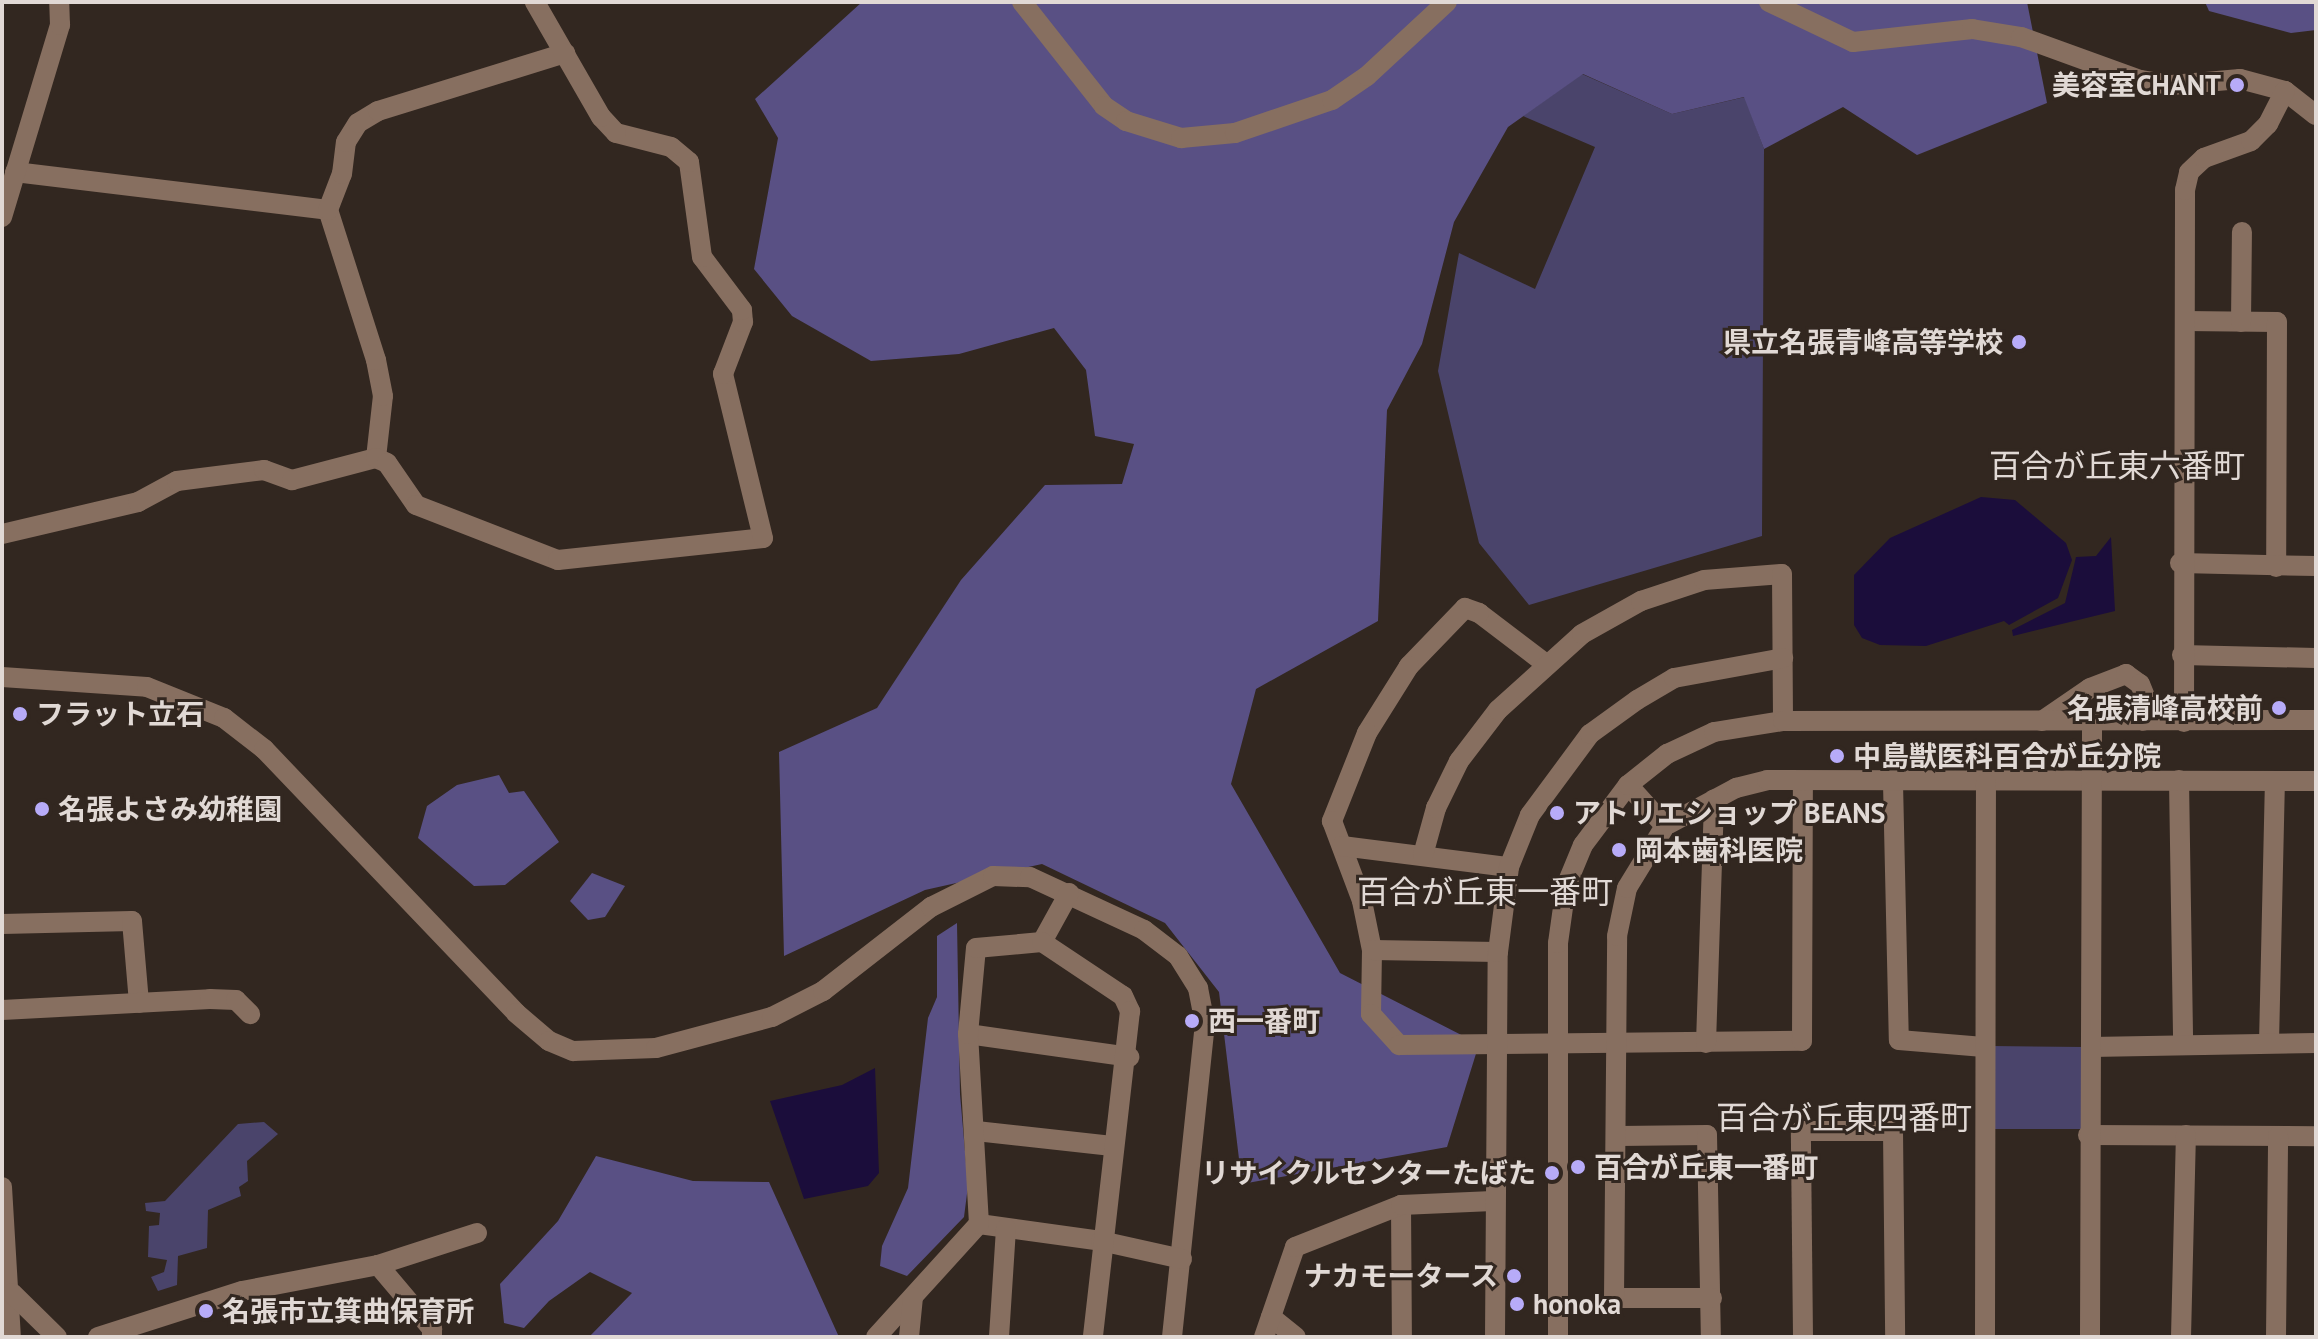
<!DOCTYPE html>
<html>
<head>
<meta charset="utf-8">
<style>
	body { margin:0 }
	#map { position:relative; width:2318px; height:1339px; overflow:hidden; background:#322720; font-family:"PT Sans","Noto Sans JP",sans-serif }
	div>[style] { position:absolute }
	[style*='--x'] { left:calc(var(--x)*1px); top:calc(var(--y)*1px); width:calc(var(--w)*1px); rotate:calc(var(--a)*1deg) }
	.green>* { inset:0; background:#4a446b }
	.forest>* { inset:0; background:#595084 }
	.water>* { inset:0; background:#1b0d3b }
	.minor>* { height:20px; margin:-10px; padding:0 10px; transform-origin:10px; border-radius:10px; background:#876f60 }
	.dots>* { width:22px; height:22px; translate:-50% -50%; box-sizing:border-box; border:4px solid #322720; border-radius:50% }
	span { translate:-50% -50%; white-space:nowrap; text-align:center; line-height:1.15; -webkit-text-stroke:6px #322720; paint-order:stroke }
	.poi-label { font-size:28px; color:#e1d9d5; font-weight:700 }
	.right { translate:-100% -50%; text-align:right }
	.left { translate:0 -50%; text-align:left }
	.quarter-label { font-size:32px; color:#e1d9d5 }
	.frame { position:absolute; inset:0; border:4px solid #e1d9d5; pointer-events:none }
</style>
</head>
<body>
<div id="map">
	<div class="green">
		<div style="clip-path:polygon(1582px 74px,1672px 114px,1745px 97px,1764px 149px,1762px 536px,1529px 605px,1479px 543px,1438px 371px,1459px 253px,1535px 289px,1595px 147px,1523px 116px)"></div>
		<div style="clip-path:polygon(1992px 1046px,2084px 1047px,2084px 1129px,1991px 1129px)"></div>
		<div style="clip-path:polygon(264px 1122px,278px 1134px,247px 1161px,248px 1181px,239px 1187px,241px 1196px,208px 1210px,207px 1248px,178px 1256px,177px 1285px,158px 1291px,151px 1277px,164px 1272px,167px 1260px,148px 1257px,149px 1226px,159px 1225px,160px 1213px,146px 1211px,145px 1203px,165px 1201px,238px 1124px)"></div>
	</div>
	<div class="forest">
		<div style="clip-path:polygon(862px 2px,2027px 2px,2047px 103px,1917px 155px,1843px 107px,1764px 149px,1744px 97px,1672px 114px,1583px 74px,1508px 127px,1454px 222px,1422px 344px,1387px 410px,1378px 621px,1256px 689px,1231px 784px,1340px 973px,1479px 1044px,1447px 1147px,1242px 1184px,1219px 992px,1165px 923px,1042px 864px,925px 890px,784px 956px,779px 752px,877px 708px,961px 580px,1045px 485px,1122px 484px,1134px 444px,1095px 436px,1086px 370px,1054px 328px,959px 354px,871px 361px,792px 316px,754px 269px,778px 138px,755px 99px)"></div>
		<div style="clip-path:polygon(2205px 2px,2316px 2px,2316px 30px,2291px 33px,2209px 11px)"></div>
		<div style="clip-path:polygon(499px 775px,509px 793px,524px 791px,559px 842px,505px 885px,474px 886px,418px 838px,427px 806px,457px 785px)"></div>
		<div style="clip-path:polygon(592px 873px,625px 886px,605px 917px,588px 920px,570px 901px)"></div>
		<div style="clip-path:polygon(957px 923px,960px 1094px,968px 1186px,964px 1217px,907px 1276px,880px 1266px,882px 1246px,908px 1188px,928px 1018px,937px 997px,937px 936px)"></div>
		<div style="clip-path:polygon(596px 1156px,693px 1181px,769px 1182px,839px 1337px,589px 1337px,632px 1293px,590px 1272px,549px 1301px,524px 1328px,504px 1323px,500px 1284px,558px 1221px)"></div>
	</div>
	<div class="water">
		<div style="clip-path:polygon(1981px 497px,2015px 500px,2066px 543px,2072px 560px,2058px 598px,2009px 625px,2004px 621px,1926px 646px,1880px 645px,1862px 638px,1854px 625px,1854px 575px,1890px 538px)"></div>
		<div style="clip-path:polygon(2111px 537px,2115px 611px,2013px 636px,2012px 630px,2065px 603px,2076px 557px,2096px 556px)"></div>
		<div style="clip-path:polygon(875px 1068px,879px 1173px,868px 1186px,804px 1199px,770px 1101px,842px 1085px)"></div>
	</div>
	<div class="minor">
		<div style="--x:1022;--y:2;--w:132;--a:51.7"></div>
		<div style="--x:1104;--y:106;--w:27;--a:34"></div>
		<div style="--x:1126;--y:121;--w:58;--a:17.2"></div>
		<div style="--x:1181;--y:138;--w:54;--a:-5.3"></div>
		<div style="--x:1235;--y:133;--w:102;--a:-18.8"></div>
		<div style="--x:1332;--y:100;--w:42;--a:-34.4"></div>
		<div style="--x:1367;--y:76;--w:109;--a:-42.8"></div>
		<div style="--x:1769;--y:2;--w:93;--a:25.5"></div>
		<div style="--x:1853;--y:42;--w:120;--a:-6.2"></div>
		<div style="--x:1972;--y:29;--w:50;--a:9.3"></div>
		<div style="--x:2021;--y:37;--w:127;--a:19.9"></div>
		<div style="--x:2140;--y:80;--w:32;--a:9"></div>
		<div style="--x:2172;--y:85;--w:68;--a:-5"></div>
		<div style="--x:2240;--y:79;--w:47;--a:14.9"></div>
		<div style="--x:2285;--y:91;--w:39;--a:38"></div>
		<div style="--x:15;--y:172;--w:315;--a:6.9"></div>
		<div style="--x:2;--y:217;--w:201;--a:-73.2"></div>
		<div style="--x:60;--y:25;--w:23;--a:-92"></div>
		<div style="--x:2185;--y:321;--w:92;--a:0.6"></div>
		<div style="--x:2277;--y:322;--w:245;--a:90.2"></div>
		<div style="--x:2241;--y:322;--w:90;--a:-89.4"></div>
		<div style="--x:376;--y:458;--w:62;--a:-83.6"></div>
		<div style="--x:383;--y:396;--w:37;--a:-101"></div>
		<div style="--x:376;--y:360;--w:157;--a:-107.7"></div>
		<div style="--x:328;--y:210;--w:39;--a:-69"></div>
		<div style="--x:342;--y:174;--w:32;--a:-83"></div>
		<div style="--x:346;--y:142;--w:22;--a:-58"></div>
		<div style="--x:358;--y:123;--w:23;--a:-31"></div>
		<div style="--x:378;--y:111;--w:196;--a:-17.2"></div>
		<div style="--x:2;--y:534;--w:140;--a:-13.2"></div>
		<div style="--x:138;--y:502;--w:44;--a:-28.3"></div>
		<div style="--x:177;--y:481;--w:88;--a:-7.2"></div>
		<div style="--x:264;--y:470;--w:30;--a:20"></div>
		<div style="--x:292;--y:480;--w:87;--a:-14.7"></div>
		<div style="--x:376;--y:458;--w:12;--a:24"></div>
		<div style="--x:387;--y:463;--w:51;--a:55.4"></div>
		<div style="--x:416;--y:505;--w:152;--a:21.2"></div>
		<div style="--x:558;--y:560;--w:206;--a:-6.1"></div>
		<div style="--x:763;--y:538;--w:169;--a:-103.7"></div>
		<div style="--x:723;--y:374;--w:56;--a:-69"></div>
		<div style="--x:743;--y:322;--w:12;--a:-95"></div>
		<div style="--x:742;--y:310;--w:66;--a:-127"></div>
		<div style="--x:702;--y:257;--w:96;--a:-97.8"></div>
		<div style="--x:689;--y:162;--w:23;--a:-140"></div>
		<div style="--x:671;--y:147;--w:57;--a:-165.7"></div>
		<div style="--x:616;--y:133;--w:22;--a:-133"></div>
		<div style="--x:601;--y:117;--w:133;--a:-119.9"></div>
		<div style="--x:2180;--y:563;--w:136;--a:1.3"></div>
		<div style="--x:2182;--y:655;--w:134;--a:1.3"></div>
		<div style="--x:1546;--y:664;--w:84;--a:-142.7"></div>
		<div style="--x:1479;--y:613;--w:15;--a:-160"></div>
		<div style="--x:1465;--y:608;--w:81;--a:134"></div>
		<div style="--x:1409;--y:666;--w:79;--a:122.1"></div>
		<div style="--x:1367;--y:733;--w:95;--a:111.7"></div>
		<div style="--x:1332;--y:821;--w:85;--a:69.4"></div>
		<div style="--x:1362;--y:901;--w:50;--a:78.5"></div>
		<div style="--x:1372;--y:950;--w:64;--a:90.9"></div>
		<div style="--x:1371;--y:1014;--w:42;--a:47.9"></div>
		<div style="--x:1399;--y:1045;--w:403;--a:-0.6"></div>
		<div style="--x:1802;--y:1041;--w:259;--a:-89.8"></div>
		<div style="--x:2;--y:677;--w:145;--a:3.9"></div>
		<div style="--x:147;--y:687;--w:83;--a:21.9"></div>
		<div style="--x:224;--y:718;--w:51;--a:37.8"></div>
		<div style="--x:264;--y:749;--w:365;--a:46.3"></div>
		<div style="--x:516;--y:1013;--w:43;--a:40.3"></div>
		<div style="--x:549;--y:1041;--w:26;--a:23"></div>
		<div style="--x:573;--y:1051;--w:83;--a:-2.1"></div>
		<div style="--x:656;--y:1048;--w:120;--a:-15"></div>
		<div style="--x:772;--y:1017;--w:57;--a:-27"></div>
		<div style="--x:823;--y:991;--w:137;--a:-37.9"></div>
		<div style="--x:931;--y:907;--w:69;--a:-26.6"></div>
		<div style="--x:993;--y:876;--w:37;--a:2"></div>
		<div style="--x:1030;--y:877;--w:126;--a:24.9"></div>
		<div style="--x:1144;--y:930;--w:43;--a:37.4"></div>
		<div style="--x:1178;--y:956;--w:38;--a:58"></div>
		<div style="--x:1198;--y:988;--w:36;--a:79"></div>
		<div style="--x:1205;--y:1023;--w:316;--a:96"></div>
		<div style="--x:2042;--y:721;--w:58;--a:-34.5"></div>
		<div style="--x:2090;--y:688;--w:39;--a:-21"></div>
		<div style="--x:2126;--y:674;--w:17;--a:36"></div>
		<div style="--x:2140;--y:684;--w:16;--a:68"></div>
		<div style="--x:2146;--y:699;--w:22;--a:98"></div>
		<div style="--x:2184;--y:722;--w:532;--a:-89.89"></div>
		<div style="--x:2185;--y:190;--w:18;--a:-77"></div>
		<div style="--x:2189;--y:172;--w:21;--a:-43"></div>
		<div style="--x:2204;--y:158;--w:50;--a:-19.9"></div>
		<div style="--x:2251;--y:141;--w:24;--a:-45"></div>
		<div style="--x:2268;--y:124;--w:37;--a:-63"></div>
		<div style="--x:2179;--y:780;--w:262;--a:89.1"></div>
		<div style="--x:1893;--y:783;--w:257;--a:88.7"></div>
		<div style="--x:1899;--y:1040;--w:85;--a:4.7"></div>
		<div style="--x:1628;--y:785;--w:55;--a:47.9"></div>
		<div style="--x:1342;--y:846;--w:168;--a:7.2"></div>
		<div style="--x:1423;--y:855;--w:49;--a:-74.5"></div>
		<div style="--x:1436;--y:808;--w:52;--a:-63.9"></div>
		<div style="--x:1459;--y:761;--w:64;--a:-52.6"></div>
		<div style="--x:1498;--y:710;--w:113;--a:-42.1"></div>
		<div style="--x:1582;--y:634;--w:68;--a:-29.2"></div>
		<div style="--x:1641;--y:601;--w:66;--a:-18.4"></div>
		<div style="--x:1704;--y:580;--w:78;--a:-4.4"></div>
		<div style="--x:1782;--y:574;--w:147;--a:89.6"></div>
		<div style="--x:2;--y:924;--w:130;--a:-1.3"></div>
		<div style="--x:132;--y:921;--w:82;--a:85.1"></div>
		<div style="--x:1042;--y:942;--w:56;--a:-61.1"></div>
		<div style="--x:1372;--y:950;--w:126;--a:0.9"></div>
		<div style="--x:2;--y:1010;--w:208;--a:-3"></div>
		<div style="--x:210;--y:999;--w:26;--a:2"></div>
		<div style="--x:236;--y:1000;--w:20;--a:45"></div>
		<div style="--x:968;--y:1034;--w:163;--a:8.1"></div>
		<div style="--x:1706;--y:1043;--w:244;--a:-88.1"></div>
		<div style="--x:2269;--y:1043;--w:262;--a:-88.7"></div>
		<div style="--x:2091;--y:1047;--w:225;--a:-1"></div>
		<div style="--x:976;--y:1131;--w:137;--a:6.3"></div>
		<div style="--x:2088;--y:1135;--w:228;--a:0.3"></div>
		<div style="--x:1619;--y:1136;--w:88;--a:-0.7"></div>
		<div style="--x:1707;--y:1135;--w:202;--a:88.9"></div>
		<div style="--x:2;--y:1187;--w:150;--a:86.6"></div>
		<div style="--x:1401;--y:1205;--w:132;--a:89.6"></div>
		<div style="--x:979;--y:1224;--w:123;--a:7.9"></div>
		<div style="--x:1101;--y:1241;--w:83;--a:12.5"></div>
		<div style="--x:378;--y:1265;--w:104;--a:-17.9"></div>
		<div style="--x:12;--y:1293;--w:63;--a:44.4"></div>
		<div style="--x:1712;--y:1298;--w:98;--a:180"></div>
		<div style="--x:1614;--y:1298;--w:362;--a:-89.5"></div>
		<div style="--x:1617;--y:936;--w:49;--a:-78.2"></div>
		<div style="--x:1627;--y:888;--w:73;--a:-58.5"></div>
		<div style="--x:1665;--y:826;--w:81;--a:-28.2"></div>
		<div style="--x:1736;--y:788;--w:32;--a:-14"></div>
		<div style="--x:1767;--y:780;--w:549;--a:0.1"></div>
		<div style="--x:1271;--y:1317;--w:32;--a:39"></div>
		<div style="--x:98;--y:1337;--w:151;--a:-17.7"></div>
		<div style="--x:242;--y:1291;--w:138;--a:-10.8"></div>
		<div style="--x:378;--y:1265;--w:84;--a:49.8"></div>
		<div style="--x:432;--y:1329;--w:8;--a:90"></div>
		<div style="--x:876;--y:1337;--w:153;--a:-47.7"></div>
		<div style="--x:979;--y:1224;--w:190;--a:-93.3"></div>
		<div style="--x:968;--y:1034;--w:86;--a:-84.7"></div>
		<div style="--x:976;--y:948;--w:66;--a:-5.2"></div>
		<div style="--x:1042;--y:942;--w:97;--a:33.7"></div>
		<div style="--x:1123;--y:996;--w:17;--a:65"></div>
		<div style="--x:1130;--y:1011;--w:328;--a:96.5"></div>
		<div style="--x:909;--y:1337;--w:40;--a:-84.3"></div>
		<div style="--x:999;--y:1337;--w:109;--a:-86.3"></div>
		<div style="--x:1264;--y:1337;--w:95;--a:-71"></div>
		<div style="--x:1295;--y:1247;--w:114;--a:-21.6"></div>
		<div style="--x:1401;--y:1205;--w:92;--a:-2.5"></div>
		<div style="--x:1495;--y:1337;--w:385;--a:-89.6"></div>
		<div style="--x:1498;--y:952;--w:86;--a:-82.6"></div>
		<div style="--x:1509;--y:867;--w:56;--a:-68"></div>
		<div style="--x:1530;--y:815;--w:101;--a:-53.5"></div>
		<div style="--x:1590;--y:734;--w:58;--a:-35.9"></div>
		<div style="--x:1637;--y:700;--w:43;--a:-30.7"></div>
		<div style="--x:1674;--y:678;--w:111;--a:-10.4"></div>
		<div style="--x:1558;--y:1337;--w:394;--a:-90"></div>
		<div style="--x:1558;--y:943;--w:58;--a:-82"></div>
		<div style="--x:1566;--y:886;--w:44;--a:-67.5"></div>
		<div style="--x:1583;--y:845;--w:75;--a:-53.1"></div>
		<div style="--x:1628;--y:785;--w:50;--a:-38.5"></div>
		<div style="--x:1667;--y:754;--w:52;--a:-25.1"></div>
		<div style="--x:1714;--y:732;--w:70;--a:-9.1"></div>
		<div style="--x:1783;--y:721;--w:533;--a:-0.11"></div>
		<div style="--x:1803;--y:1337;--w:206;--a:-90.6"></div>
		<div style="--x:1801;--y:1131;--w:92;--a:0"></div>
		<div style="--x:1893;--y:1131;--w:206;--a:89.4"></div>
		<div style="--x:1985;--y:1337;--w:554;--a:-89.9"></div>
		<div style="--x:2090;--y:1337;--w:616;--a:-89.81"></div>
		<div style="--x:2181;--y:1337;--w:202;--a:-88.6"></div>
		<div style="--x:2276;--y:1337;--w:201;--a:-89.4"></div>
	</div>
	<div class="dots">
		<div style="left:2237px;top:85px;background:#b7abf8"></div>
		<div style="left:2019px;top:342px;background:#b7abf8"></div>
		<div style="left:2279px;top:708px;background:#b7abf8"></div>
		<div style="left:20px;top:714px;background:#b7abf8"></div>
		<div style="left:1837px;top:756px;background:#b7abf8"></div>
		<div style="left:42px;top:809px;background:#b7abf8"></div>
		<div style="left:1557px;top:813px;background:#b7abf8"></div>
		<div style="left:1619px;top:850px;background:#b7abf8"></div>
		<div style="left:1192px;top:1021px;background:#b7abf8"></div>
		<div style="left:1578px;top:1167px;background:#b7abf8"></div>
		<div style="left:1552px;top:1173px;background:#b7abf8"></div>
		<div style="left:1514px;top:1276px;background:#b7abf8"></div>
		<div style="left:1517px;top:1304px;background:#b7abf8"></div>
		<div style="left:206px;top:1311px;background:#b7abf8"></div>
	</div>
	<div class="poi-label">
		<span class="right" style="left:2221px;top:85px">美容室CHANT</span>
		<span class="right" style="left:2003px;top:342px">県立名張青峰高等学校</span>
		<span class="right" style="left:2263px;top:708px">名張清峰高校前</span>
		<span class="left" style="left:36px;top:714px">フラット立石</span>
		<span class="left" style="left:1853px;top:756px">中島獣医科百合が丘分院</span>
		<span class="left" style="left:58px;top:809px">名張よさみ幼稚園</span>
		<span class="left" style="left:1573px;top:813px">アトリエショップ BEANS</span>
		<span class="left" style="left:1635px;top:850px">岡本歯科医院</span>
		<span class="left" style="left:1208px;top:1021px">西一番町</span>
		<span class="left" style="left:1594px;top:1167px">百合が丘東一番町</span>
		<span class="right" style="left:1536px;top:1173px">リサイクルセンターたばた</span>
		<span class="right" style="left:1498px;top:1276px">ナカモータース</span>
		<span class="left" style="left:1533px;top:1304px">honoka</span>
		<span class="left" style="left:222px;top:1311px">名張市立箕曲保育所</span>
	</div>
	<div class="quarter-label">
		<span style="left:2117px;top:465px">百合が丘東六番町</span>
		<span style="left:1485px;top:891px">百合が丘東一番町</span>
		<span style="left:1844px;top:1117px">百合が丘東四番町</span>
	</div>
	<div class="frame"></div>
</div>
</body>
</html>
